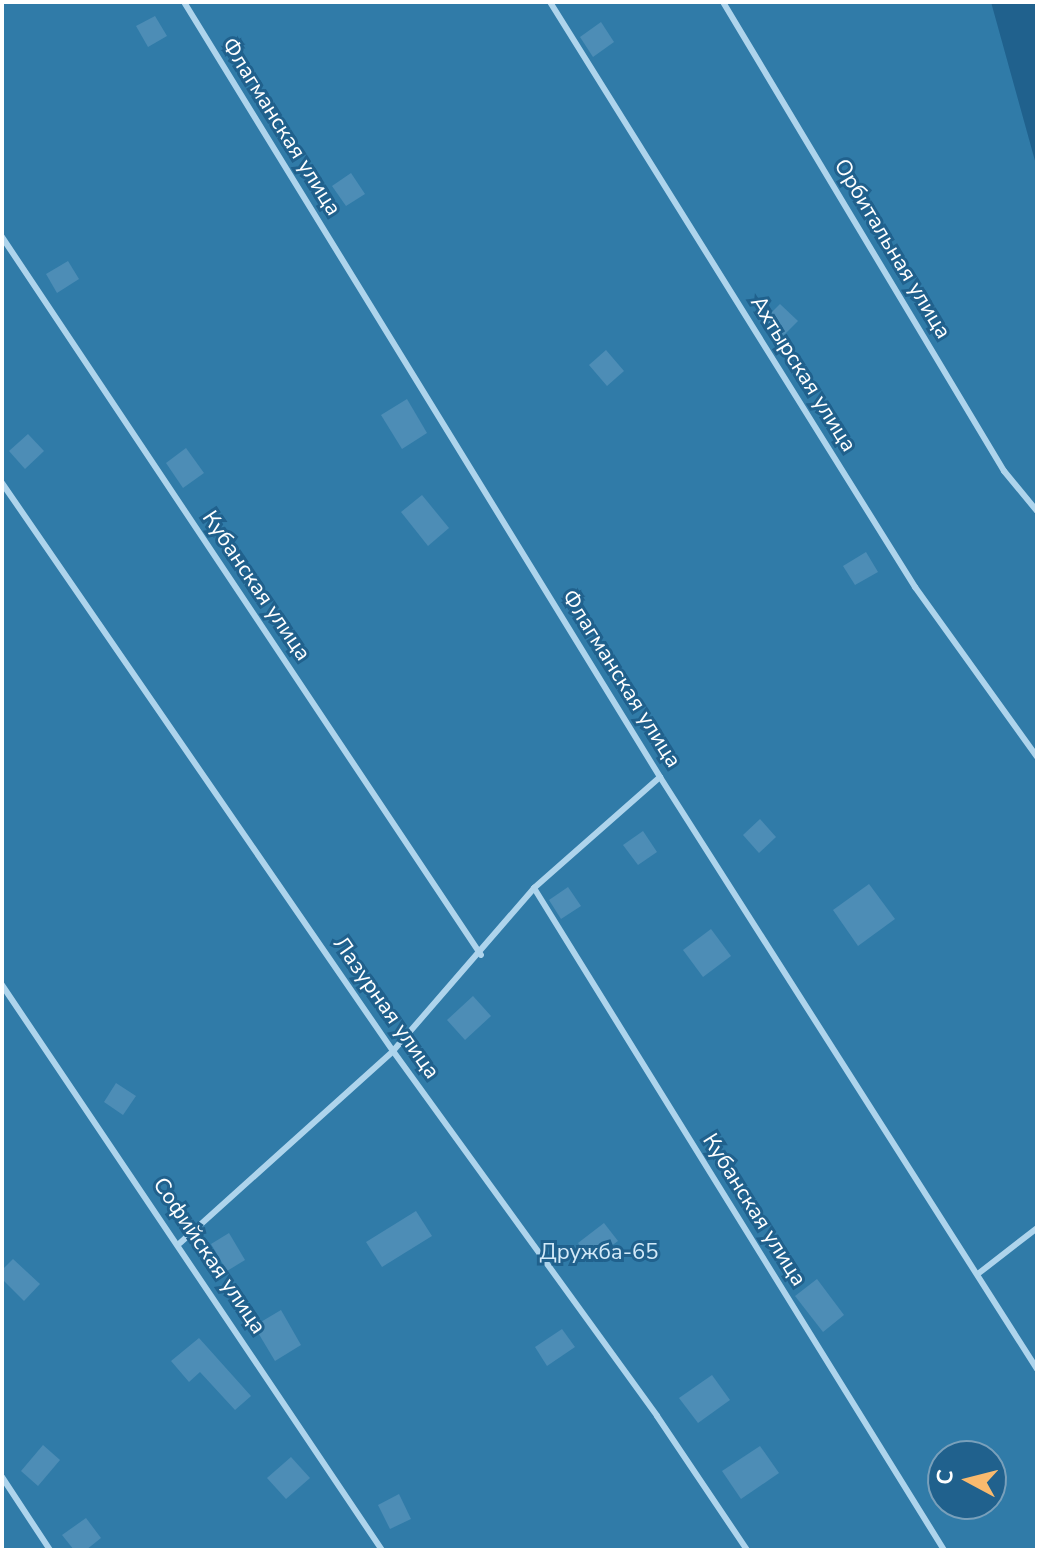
<!DOCTYPE html>
<html>
<head>
<meta charset="utf-8">
<style>
	body { margin:0 }
	#map { position:relative; width:1039px; height:1552px; overflow:hidden; background:#20618d; font-family:"Nunito Sans",sans-serif }
	div>[style] { position:absolute }
	[style*='--x'] { left:calc(var(--x)*1px); top:calc(var(--y)*1px); width:calc(var(--w)*1px); rotate:calc(var(--a)*1deg) }
	.green>* { inset:0; background:#307ba8 }
	.building>* { inset:0; background:#4d8db6 }
	.lane>* { height:6px; margin:-3px; padding:0 3px; transform-origin:3px; border-radius:3px; background:#aed4ec }
	span { translate:-50% -50%; white-space:nowrap; text-align:center; line-height:1.15; -webkit-text-stroke:6px #20618d; paint-order:stroke }
	.street-label { font-size:22px; color:#fff }
	.park-label { font-size:22px; color:#d3eaf9 }
	.frame { position:absolute; inset:0; border:4px solid #fff; pointer-events:none }
	.north { position:absolute; left:927px; top:1440px; width:80px; height:80px; box-sizing:border-box; background:#20618d; border:2px solid #79a0bb; border-radius:50%; rotate:277deg; font-size:22px; font-weight:700; line-height:32px; text-align:center; color:#fff }
	.north::after { content:''; display:block; margin:auto; width:28px; height:36px; background:#f9ba6e; clip-path:polygon(50% 0,100% 100%,50% 72%,0 100%) }
</style>
</head>
<body>
<div id="map">
	<div class="green">
		<div style="clip-path:polygon(evenodd,2px 2px,991px 2px,1037px 168px,1037px 1550px,2px 1550px,2px 2px,943px 1456px,991px 1456px,991px 1504px,943px 1504px,943px 1456px)"></div>
	</div>
	<div class="building">
		<div style="clip-path:polygon(155px 16px,167px 36px,148px 47px,136px 26px)"></div>
		<div style="clip-path:polygon(601px 22px,614px 42px,593px 57px,580px 37px)"></div>
		<div style="clip-path:polygon(351px 173px,365px 194px,346px 206px,332px 186px)"></div>
		<div style="clip-path:polygon(68px 261px,79px 279px,57px 293px,46px 274px)"></div>
		<div style="clip-path:polygon(780px 304px,798px 321px,781px 338px,763px 321px)"></div>
		<div style="clip-path:polygon(606px 350px,624px 371px,607px 386px,589px 365px)"></div>
		<div style="clip-path:polygon(407px 399px,427px 433px,402px 449px,381px 415px)"></div>
		<div style="clip-path:polygon(28px 434px,44px 451px,25px 469px,9px 451px)"></div>
		<div style="clip-path:polygon(186px 448px,204px 473px,183px 488px,166px 463px)"></div>
		<div style="clip-path:polygon(422px 495px,449px 528px,428px 546px,401px 512px)"></div>
		<div style="clip-path:polygon(866px 552px,878px 572px,855px 585px,843px 566px)"></div>
		<div style="clip-path:polygon(760px 819px,776px 837px,759px 853px,743px 835px)"></div>
		<div style="clip-path:polygon(643px 831px,657px 852px,638px 865px,623px 845px)"></div>
		<div style="clip-path:polygon(869px 884px,895px 919px,858px 946px,833px 910px)"></div>
		<div style="clip-path:polygon(568px 887px,581px 906px,561px 919px,549px 900px)"></div>
		<div style="clip-path:polygon(711px 929px,731px 956px,703px 977px,683px 950px)"></div>
		<div style="clip-path:polygon(473px 996px,491px 1016px,465px 1040px,447px 1020px)"></div>
		<div style="clip-path:polygon(116px 1083px,136px 1096px,123px 1115px,104px 1102px)"></div>
		<div style="clip-path:polygon(416px 1211px,432px 1236px,382px 1267px,366px 1242px)"></div>
		<div style="clip-path:polygon(604px 1223px,618px 1241px,591px 1261px,578px 1243px)"></div>
		<div style="clip-path:polygon(229px 1233px,245px 1260px,227px 1271px,211px 1244px)"></div>
		<div style="clip-path:polygon(13px 1259px,40px 1284px,24px 1301px,2px 1279px,2px 1270px)"></div>
		<div style="clip-path:polygon(817px 1279px,844px 1315px,823px 1332px,795px 1296px)"></div>
		<div style="clip-path:polygon(281px 1310px,301px 1345px,275px 1361px,254px 1326px)"></div>
		<div style="clip-path:polygon(562px 1329px,575px 1347px,547px 1366px,535px 1347px)"></div>
		<div style="clip-path:polygon(199px 1338px,251px 1396px,235px 1410px,200px 1372px,189px 1382px,171px 1361px)"></div>
		<div style="clip-path:polygon(712px 1375px,730px 1400px,698px 1423px,679px 1398px)"></div>
		<div style="clip-path:polygon(43px 1445px,60px 1460px,38px 1486px,21px 1471px)"></div>
		<div style="clip-path:polygon(760px 1446px,779px 1473px,741px 1499px,722px 1471px)"></div>
		<div style="clip-path:polygon(291px 1457px,310px 1478px,286px 1499px,267px 1478px)"></div>
		<div style="clip-path:polygon(399px 1494px,411px 1519px,390px 1529px,378px 1505px)"></div>
		<div style="clip-path:polygon(86px 1518px,101px 1538px,86px 1550px,74px 1550px,62px 1535px)"></div>
	</div>
	<div class="lane">
		<div style="--x:184;--y:2;--w:910;--a:58.44"></div>
		<div style="--x:660;--y:777;--w:702;--a:57.51"></div>
		<div style="--x:550;--y:2;--w:690;--a:58.04"></div>
		<div style="--x:915;--y:587;--w:209;--a:54.3"></div>
		<div style="--x:723;--y:2;--w:547;--a:59.07"></div>
		<div style="--x:1004;--y:471;--w:52;--a:50.5"></div>
		<div style="--x:2;--y:237;--w:863;--a:56.29"></div>
		<div style="--x:2;--y:483;--w:690;--a:55.46"></div>
		<div style="--x:393;--y:1051;--w:450;--a:54.1"></div>
		<div style="--x:657;--y:1416;--w:161;--a:56.1"></div>
		<div style="--x:534;--y:888;--w:779;--a:58.23"></div>
		<div style="--x:2;--y:985;--w:681;--a:56.08"></div>
		<div style="--x:180;--y:1243;--w:287;--a:-42"></div>
		<div style="--x:393;--y:1051;--w:216;--a:-49.1"></div>
		<div style="--x:534;--y:888;--w:168;--a:-41.4"></div>
		<div style="--x:979;--y:1273;--w:73;--a:-37.8"></div>
		<div style="--x:2;--y:1477;--w:87;--a:56.7"></div>
	</div>
	<div class="street-label">
		<span style="left:281px;top:127px;rotate:58deg">Флагманская улица</span>
		<span style="left:892px;top:249px;rotate:59deg">Орбитальная улица</span>
		<span style="left:803px;top:374px;rotate:58deg">Ахтырская улица</span>
		<span style="left:256px;top:586px;rotate:56deg">Кубанская улица</span>
		<span style="left:621px;top:679px;rotate:58deg">Флагманская улица</span>
		<span style="left:386px;top:1008px;rotate:55deg">Лазурная улица</span>
		<span style="left:754px;top:1210px;rotate:58deg">Кубанская улица</span>
		<span style="left:209px;top:1256px;rotate:56deg">Софийская улица</span>
	</div>
	<div class="park-label">
		<span style="left:599px;top:1253px">Дружба-65</span>
	</div>
	<div class="frame"></div>
	<div class="north">С</div>
</div>
</body>
</html>
